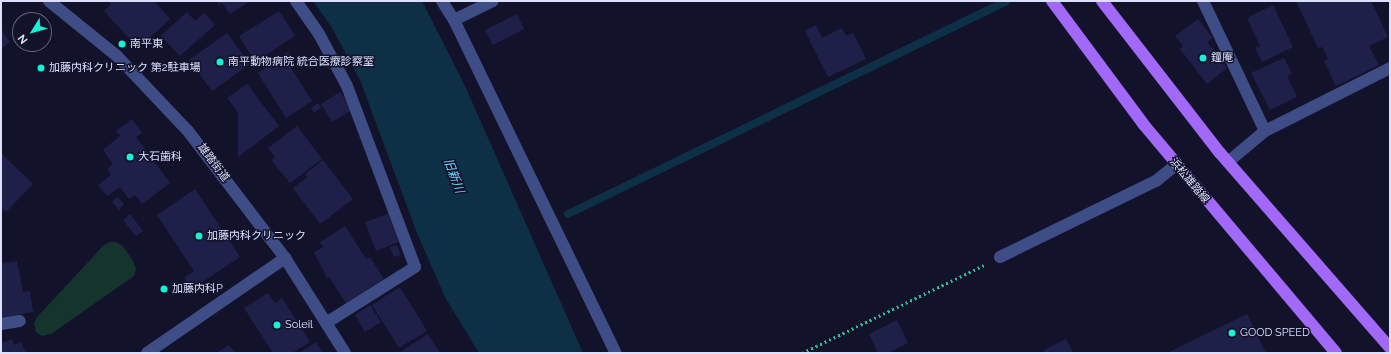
<!DOCTYPE html>
<html>
<head>
<meta charset="utf-8">
<style>
	body { margin:0 }
	#map { position:relative; width:1391px; height:354px; overflow:hidden; background:#12132a; font-family:Raleway,"Noto Sans JP",sans-serif }
	div>[style] { position:absolute }
	[style*='--x'] { left:calc(var(--x)*1px); top:calc(var(--y)*1px); width:calc(var(--w)*1px); rotate:calc(var(--a)*1deg) }
	.green>* { inset:0; background:#15342c }
	.water>* { inset:0; background:#0e3047 }
	.stream>* { height:8px; margin:-4px; padding:0 4px; transform-origin:4px; border-radius:4px; background:#0e3047 }
	.building>* { inset:0; background:#1f204a }
	.path>* { height:2.5px; margin-top:-1.25px; transform-origin:0; background:repeating-linear-gradient(90deg,#37b792 0 2px,transparent 0 5px) }
	.minor>* { height:12px; margin:-6px; padding:0 6px; transform-origin:6px; border-radius:6px; background:#3f4d86 }
	.major>* { height:12px; margin:-6px; padding:0 6px; transform-origin:6px; border-radius:6px; background:#a269f8 }
	.dots>* { width:11px; height:11px; translate:-50% -50%; box-sizing:border-box; border:2px solid #12132a; border-radius:50% }
	span { translate:-50% -50%; white-space:nowrap; text-align:center; line-height:1.15; -webkit-text-stroke:3px #12132a; paint-order:stroke }
	.poi-label { font-size:11px; color:#dce0fd }
	.left { translate:0 -50%; text-align:left }
	.street-label { font-size:11px; color:#dce0fd }
	.water-label { font-size:12px; color:#6fd8f9; font-style:italic }
	.frame { position:absolute; inset:0; border:2px solid #dce0fd; pointer-events:none }
	.north { position:absolute; left:12px; top:12px; width:40px; height:40px; box-sizing:border-box; background:#12132a; border:1px solid #63657e; border-radius:50%; rotate:233deg; font-size:11px; font-weight:700; line-height:16px; text-align:center; color:#dce0fd }
	.north::after { content:''; display:block; margin:auto; width:14px; height:18px; background:#12f4d7; clip-path:polygon(50% 0,100% 100%,50% 72%,0 100%) }
</style>
</head>
<body>
<div id="map">
	<div class="green">
		<div style="clip-path:polygon(110px 242px,116px 242px,123px 246px,133px 261px,136px 269px,134px 276px,51px 334px,42px 336px,36px 332px,34px 323px,37px 317px,104px 245px)"></div>
	</div>
	<div class="water">
		<div style="clip-path:polygon(313px 1px,422px 1px,465px 86px,583px 353px,479px 353px,445px 297px,417px 233px,360px 80px,331px 26px)"></div>
	</div>
	<div class="stream">
		<div style="--x:568;--y:214;--w:487;--a:-25.9"></div>
	</div>
	<div class="building">
		<div style="clip-path:polygon(108px 1px,157px 1px,156px 3px,170px 19px,138px 48px,104px 11px,111px 4px)"></div>
		<div style="clip-path:polygon(217px 1px,250px 1px,230px 14px,222px 3px,219px 5px)"></div>
		<div style="clip-path:polygon(1296px 1px,1371px 1px,1388px 37px,1369px 46px,1379px 65px,1336px 86px,1324px 61px,1328px 59px,1322px 47px,1318px 48px)"></div>
		<div style="clip-path:polygon(1273px 5px,1293px 47px,1262px 62px,1255px 48px,1260px 46px,1247px 18px)"></div>
		<div style="clip-path:polygon(279px 11px,295px 36px,255px 62px,239px 36px)"></div>
		<div style="clip-path:polygon(187px 12px,195px 21px,204px 13px,215px 25px,180px 56px,161px 36px)"></div>
		<div style="clip-path:polygon(517px 14px,524px 29px,493px 45px,485px 30px)"></div>
		<div style="clip-path:polygon(1198px 19px,1213px 38px,1207px 42px,1227px 68px,1207px 84px,1180px 49px,1183px 46px,1175px 36px)"></div>
		<div style="clip-path:polygon(816px 25px,822px 38px,842px 28px,846px 36px,853px 33px,866px 59px,828px 77px,805px 31px)"></div>
		<div style="clip-path:polygon(1px 30px,10px 42px,1px 49px)"></div>
		<div style="clip-path:polygon(227px 33px,250px 64px,212px 91px,189px 60px)"></div>
		<div style="clip-path:polygon(288px 52px,296px 65px,291px 68px,312px 101px,286px 118px,258px 73px)"></div>
		<div style="clip-path:polygon(1284px 58px,1292px 74px,1287px 76px,1297px 97px,1270px 110px,1251px 73px)"></div>
		<div style="clip-path:polygon(247px 84px,279px 126px,238px 157px,238px 112px,227px 98px)"></div>
		<div style="clip-path:polygon(340px 92px,352px 110px,332px 122px,321px 104px)"></div>
		<div style="clip-path:polygon(318px 103px,321px 107px,314px 113px,311px 108px)"></div>
		<div style="clip-path:polygon(132px 119px,142px 133px,136px 137px,170px 183px,142px 204px,135px 195px,129px 199px,120px 187px,107px 196px,98px 185px,111px 175px,107px 169px,113px 164px,103px 150px,120px 136px,116px 131px)"></div>
		<div style="clip-path:polygon(297px 126px,322px 159px,290px 183px,271px 160px,275px 157px,268px 148px)"></div>
		<div style="clip-path:polygon(1px 153px,33px 184px,6px 212px,1px 207px)"></div>
		<div style="clip-path:polygon(323px 160px,353px 199px,320px 224px,293px 188px,308px 177px,305px 174px)"></div>
		<div style="clip-path:polygon(195px 189px,240px 257px,192px 289px,184px 278px,194px 271px,157px 215px)"></div>
		<div style="clip-path:polygon(117px 197px,124px 204px,119px 210px,112px 202px)"></div>
		<div style="clip-path:polygon(130px 214px,143px 231px,136px 236px,123px 220px)"></div>
		<div style="clip-path:polygon(388px 214px,399px 242px,376px 251px,365px 222px)"></div>
		<div style="clip-path:polygon(345px 226px,366px 259px,370px 257px,384px 279px,346px 303px,329px 277px,327px 278px,314px 252px,323px 247px,320px 242px)"></div>
		<div style="clip-path:polygon(397px 245px,401px 255px,394px 257px,390px 247px)"></div>
		<div style="clip-path:polygon(17px 261px,23px 292px,30px 291px,33px 312px,1px 318px,1px 263px)"></div>
		<div style="clip-path:polygon(400px 287px,427px 331px,399px 348px,372px 305px)"></div>
		<div style="clip-path:polygon(268px 293px,275px 303px,282px 298px,310px 342px,292px 353px,273px 353px,244px 308px)"></div>
		<div style="clip-path:polygon(370px 305px,381px 322px,365px 332px,355px 315px)"></div>
		<div style="clip-path:polygon(1247px 314px,1266px 353px,1167px 353px)"></div>
		<div style="clip-path:polygon(897px 320px,908px 343px,888px 353px,878px 353px,869px 334px)"></div>
		<div style="clip-path:polygon(428px 334px,440px 353px,399px 353px)"></div>
		<div style="clip-path:polygon(12px 339px,14px 345px,21px 342px,26px 353px,1px 353px,1px 343px)"></div>
		<div style="clip-path:polygon(1066px 339px,1073px 353px,1045px 353px,1044px 350px)"></div>
		<div style="clip-path:polygon(316px 342px,322px 352px,299px 353px)"></div>
		<div style="clip-path:polygon(229px 345px,235px 353px,216px 353px)"></div>
	</div>
	<div class="path">
		<div style="--x:802;--y:353;--w:202;--a:-25.8"></div>
	</div>
	<div class="minor">
		<div style="--x:49;--y:1;--w:87;--a:39"></div>
		<div style="--x:117;--y:56;--w:103;--a:46.6"></div>
		<div style="--x:188;--y:131;--w:160;--a:52.6"></div>
		<div style="--x:285;--y:258;--w:112;--a:57.7"></div>
		<div style="--x:296;--y:1;--w:40;--a:55.1"></div>
		<div style="--x:319;--y:34;--w:59;--a:61.7"></div>
		<div style="--x:347;--y:86;--w:193;--a:69.4"></div>
		<div style="--x:415;--y:267;--w:105;--a:147.8"></div>
		<div style="--x:442;--y:1;--w:22;--a:58"></div>
		<div style="--x:454;--y:20;--w:370;--a:64.1"></div>
		<div style="--x:1203;--y:1;--w:144;--a:64.5"></div>
		<div style="--x:454;--y:20;--w:43;--a:-26"></div>
		<div style="--x:1228;--y:162;--w:48;--a:-40"></div>
		<div style="--x:1265;--y:131;--w:140;--a:-26.7"></div>
		<div style="--x:1000;--y:257;--w:174;--a:-26"></div>
		<div style="--x:1156;--y:181;--w:26;--a:-39"></div>
		<div style="--x:1;--y:324;--w:19;--a:-9"></div>
		<div style="--x:147;--y:353;--w:168;--a:-34.5"></div>
	</div>
	<div class="major">
		<div style="--x:1052;--y:1;--w:154;--a:53.4"></div>
		<div style="--x:1144;--y:125;--w:298;--a:49.9"></div>
		<div style="--x:1102;--y:1;--w:192;--a:52.2"></div>
		<div style="--x:1220;--y:153;--w:259;--a:48.9"></div>
	</div>
	<div class="dots">
		<div style="left:122px;top:44px;background:#12f4d7"></div>
		<div style="left:1203px;top:58px;background:#12f4d7"></div>
		<div style="left:220px;top:62px;background:#12f4d7"></div>
		<div style="left:41px;top:68px;background:#12f4d7"></div>
		<div style="left:130px;top:157px;background:#12f4d7"></div>
		<div style="left:199px;top:236px;background:#12f4d7"></div>
		<div style="left:164px;top:289px;background:#12f4d7"></div>
		<div style="left:277px;top:325px;background:#12f4d7"></div>
		<div style="left:1232px;top:333px;background:#12f4d7"></div>
	</div>
	<div class="poi-label">
		<span class="left" style="left:130px;top:44px">南平東</span>
		<span class="left" style="left:1211px;top:58px">鐘庵</span>
		<span class="left" style="left:228px;top:62px">南平動物病院 統合医療診察室</span>
		<span class="left" style="left:49px;top:68px">加藤内科クリニック 第2駐車場</span>
		<span class="left" style="left:138px;top:157px">大石歯科</span>
		<span class="left" style="left:207px;top:236px">加藤内科クリニック</span>
		<span class="left" style="left:172px;top:289px">加藤内科P</span>
		<span class="left" style="left:285px;top:325px">Soleil</span>
		<span class="left" style="left:1240px;top:333px">GOOD SPEED</span>
	</div>
	<div class="street-label">
		<span style="left:213px;top:163px;rotate:53deg">雄踏街道</span>
		<span style="left:1189px;top:181px;rotate:50deg">浜松雄踏線</span>
	</div>
	<div class="water-label">
		<span style="left:453px;top:176px;rotate:69deg">旧新川</span>
	</div>
	<div class="frame"></div>
	<div class="north">N</div>
</div>
</body>
</html>
